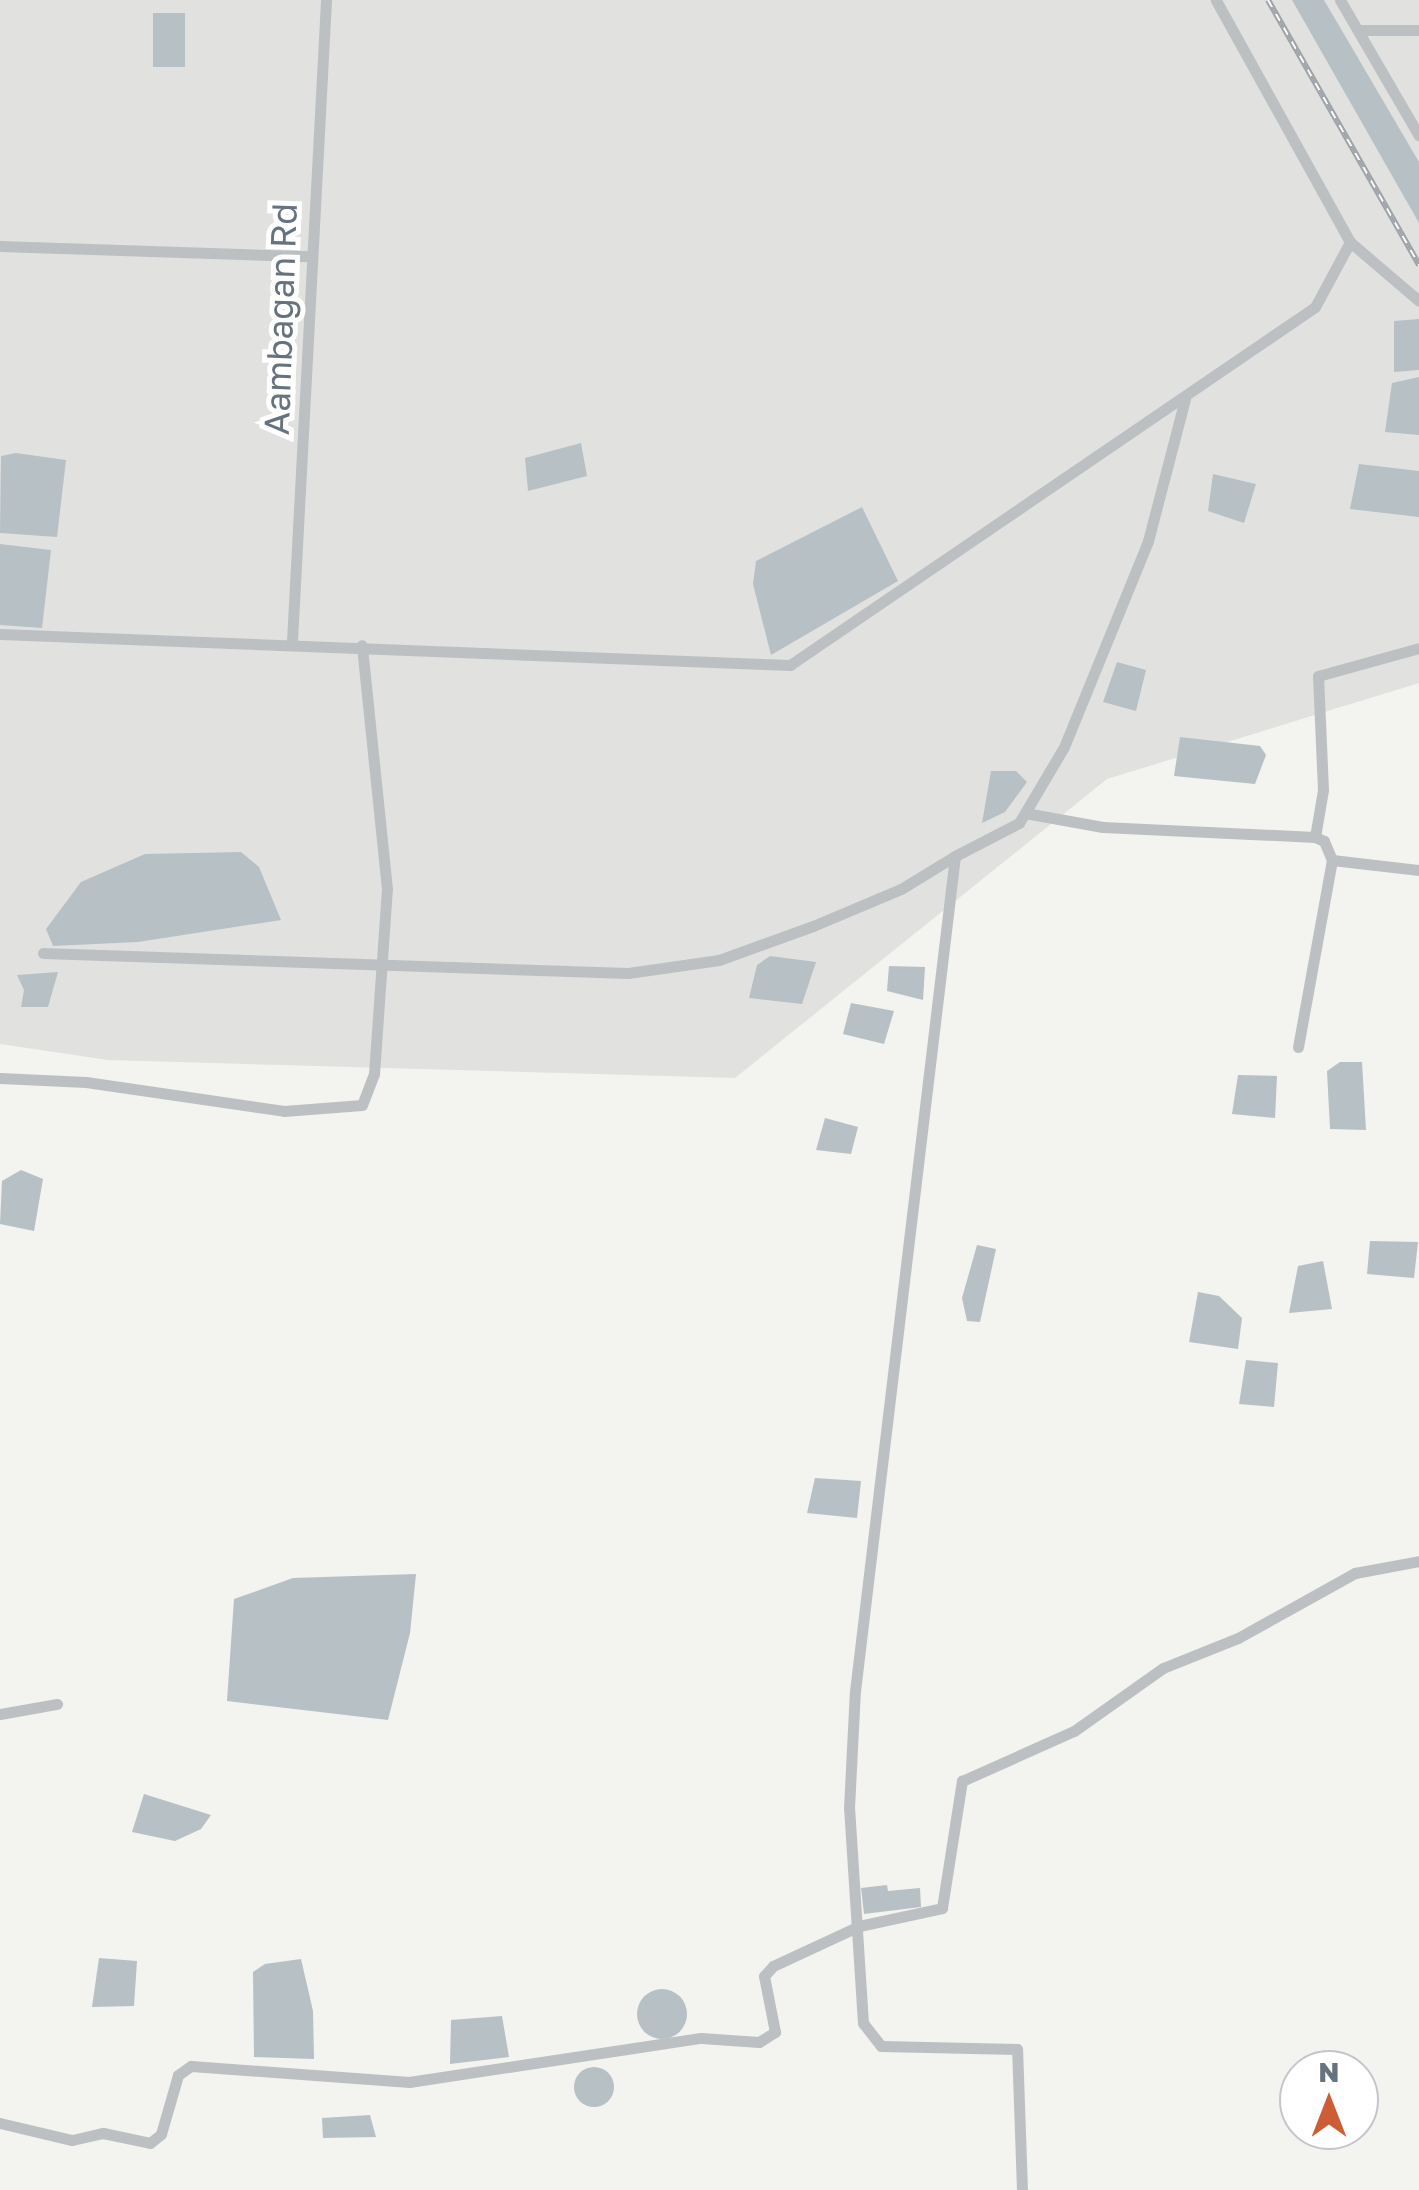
<!DOCTYPE html>
<html>
<head>
<meta charset="utf-8">
<style>
	body { margin:0 }
	#map { position:relative; width:1419px; height:2190px; overflow:hidden; background:#f3f3f0; font-family:"Golos Text",sans-serif }
	div>[style] { position:absolute }
	[style*='--x'] { left:calc(var(--x)*1px); top:calc(var(--y)*1px); width:calc(var(--w)*1px); rotate:calc(var(--a)*1deg) }
	.built>* { inset:0; background:#e1e2e0 }
	.water>* { inset:0; background:#b7c0c5 }
	.round { border-radius:50% }
	.minor>* { height:11px; margin:-5.5px; padding:0 5.5px; transform-origin:5.5px; border-radius:5.5px; background:#bdc0c3 }
	.rail>* { height:6px; margin-top:-3px; transform-origin:0; background:repeating-linear-gradient(90deg,#fff 0 8px,#9ea3a8 0 16px); box-sizing:border-box; border-block:2px solid #9ea3a8 }
	span { translate:-50% -50%; white-space:nowrap; text-align:center; line-height:1.15; -webkit-text-stroke:10px #fff; paint-order:stroke }
	.street-label { font-size:35px; color:#66727d }
	.north { position:absolute; left:1279px; top:2050px; width:100px; height:100px; box-sizing:border-box; background:#fff; border:2px solid #c2c7cb; border-radius:50%; rotate:0deg; font-size:28px; font-weight:700; line-height:40px; text-align:center; color:#66727d }
	.north::after { content:''; display:block; margin:auto; width:35px; height:45px; background:#cd5d35; clip-path:polygon(50% 0,100% 100%,50% 72%,0 100%) }
</style>
</head>
<body>
<div id="map">
	<div class="built">
		<div style="clip-path:polygon(0 0,1419px 0,1419px 683px,1107px 779px,735px 1078px,108px 1060px,0 1044px)"></div>
	</div>
	<div class="water">
		<div style="clip-path:polygon(1292px 0,1324px 0,1419px 162px,1419px 223px)"></div>
		<div style="clip-path:polygon(153px 13px,185px 13px,185px 67px,153px 67px)"></div>
		<div style="clip-path:polygon(1419px 319px,1419px 370px,1394px 372px,1394px 321px)"></div>
		<div style="clip-path:polygon(1419px 377px,1419px 435px,1385px 432px,1392px 383px)"></div>
		<div style="clip-path:polygon(581px 443px,587px 476px,528px 491px,525px 458px)"></div>
		<div style="clip-path:polygon(16px 453px,66px 460px,57px 537px,0 533px,1px 456px)"></div>
		<div style="clip-path:polygon(1359px 464px,1419px 471px,1419px 517px,1350px 509px)"></div>
		<div style="clip-path:polygon(1213px 474px,1256px 484px,1244px 523px,1208px 511px)"></div>
		<div style="clip-path:polygon(862px 507px,898px 581px,771px 655px,753px 584px,756px 561px)"></div>
		<div style="clip-path:polygon(0 544px,51px 550px,42px 628px,0 625px)"></div>
		<div style="clip-path:polygon(1117px 662px,1146px 670px,1136px 711px,1103px 702px)"></div>
		<div style="clip-path:polygon(1180px 737px,1260px 746px,1266px 755px,1255px 784px,1174px 776px)"></div>
		<div style="clip-path:polygon(991px 771px,1016px 771px,1027px 782px,1005px 812px,982px 823px)"></div>
		<div style="clip-path:polygon(241px 852px,259px 867px,281px 920px,138px 942px,53px 946px,46px 929px,81px 882px,145px 854px)"></div>
		<div style="clip-path:polygon(770px 956px,816px 962px,802px 1004px,749px 998px,757px 965px)"></div>
		<div style="clip-path:polygon(889px 966px,925px 967px,923px 1000px,887px 991px)"></div>
		<div style="clip-path:polygon(58px 972px,48px 1007px,21px 1007px,24px 990px,17px 975px)"></div>
		<div style="clip-path:polygon(851px 1003px,894px 1011px,884px 1044px,843px 1034px)"></div>
		<div style="clip-path:polygon(1340px 1062px,1362px 1062px,1366px 1130px,1330px 1129px,1327px 1071px)"></div>
		<div style="clip-path:polygon(1238px 1075px,1277px 1076px,1275px 1118px,1232px 1114px)"></div>
		<div style="clip-path:polygon(825px 1118px,858px 1127px,851px 1154px,816px 1150px)"></div>
		<div style="clip-path:polygon(21px 1170px,43px 1179px,34px 1231px,0 1224px,2px 1181px)"></div>
		<div style="clip-path:polygon(1370px 1241px,1418px 1242px,1414px 1278px,1367px 1274px)"></div>
		<div style="clip-path:polygon(977px 1245px,996px 1249px,980px 1322px,967px 1321px,962px 1298px)"></div>
		<div style="clip-path:polygon(1323px 1261px,1332px 1309px,1289px 1313px,1298px 1266px)"></div>
		<div style="clip-path:polygon(1198px 1292px,1219px 1296px,1242px 1318px,1238px 1349px,1189px 1342px)"></div>
		<div style="clip-path:polygon(1246px 1360px,1278px 1363px,1274px 1407px,1239px 1404px)"></div>
		<div style="clip-path:polygon(815px 1478px,861px 1481px,857px 1518px,807px 1513px)"></div>
		<div style="clip-path:polygon(416px 1574px,410px 1633px,388px 1720px,227px 1701px,234px 1599px,293px 1578px)"></div>
		<div style="clip-path:polygon(144px 1794px,211px 1815px,201px 1829px,175px 1841px,132px 1832px)"></div>
		<div style="clip-path:polygon(887px 1885px,888px 1891px,920px 1888px,921px 1907px,864px 1914px,861px 1888px)"></div>
		<div style="clip-path:polygon(99px 1958px,137px 1961px,134px 2006px,92px 2007px)"></div>
		<div style="clip-path:polygon(301px 1959px,313px 2011px,314px 2059px,254px 2057px,253px 1972px,265px 1964px)"></div>
		<div class="round" style="left:637px;top:1989px;width:50px;height:50px"></div>
		<div style="clip-path:polygon(502px 2016px,509px 2057px,450px 2064px,451px 2020px)"></div>
		<div class="round" style="left:574px;top:2067px;width:40px;height:40px"></div>
		<div style="clip-path:polygon(370px 2115px,376px 2137px,323px 2138px,322px 2118px)"></div>
	</div>
	<div class="minor">
		<div style="--x:1340;--y:0;--w:157;--a:59.8"></div>
		<div style="--x:1358;--y:30;--w:61;--a:0"></div>
		<div style="--x:1350;--y:242;--w:91;--a:40.5"></div>
		<div style="--x:0;--y:246;--w:309;--a:1.9"></div>
		<div style="--x:0;--y:634;--w:791;--a:2.25"></div>
		<div style="--x:790;--y:665;--w:635;--a:-34.29"></div>
		<div style="--x:1315;--y:307;--w:74;--a:-61.7"></div>
		<div style="--x:1350;--y:242;--w:277;--a:-119"></div>
		<div style="--x:292;--y:641;--w:642;--a:-86.96"></div>
		<div style="--x:1025;--y:813;--w:79;--a:10.2"></div>
		<div style="--x:1103;--y:827;--w:212;--a:2.7"></div>
		<div style="--x:1332;--y:860;--w:88;--a:6.6"></div>
		<div style="--x:43;--y:953;--w:585;--a:1.96"></div>
		<div style="--x:628;--y:973;--w:92;--a:-8.1"></div>
		<div style="--x:719;--y:960;--w:100;--a:-19.9"></div>
		<div style="--x:813;--y:926;--w:95;--a:-22.8"></div>
		<div style="--x:901;--y:889;--w:63;--a:-31.4"></div>
		<div style="--x:1298;--y:1047;--w:190;--a:-79.7"></div>
		<div style="--x:1332;--y:860;--w:21;--a:-113"></div>
		<div style="--x:1324;--y:841;--w:10;--a:-156"></div>
		<div style="--x:1315;--y:837;--w:48;--a:-80.3"></div>
		<div style="--x:1323;--y:790;--w:114;--a:-92.5"></div>
		<div style="--x:1318;--y:676;--w:105;--a:-15.5"></div>
		<div style="--x:0;--y:1078;--w:86;--a:2.7"></div>
		<div style="--x:86;--y:1082;--w:200;--a:8.3"></div>
		<div style="--x:284;--y:1111;--w:78;--a:-4.4"></div>
		<div style="--x:362;--y:1105;--w:33;--a:-69"></div>
		<div style="--x:374;--y:1074;--w:185;--a:-86"></div>
		<div style="--x:387;--y:889;--w:245;--a:-95.9"></div>
		<div style="--x:0;--y:1714;--w:58;--a:-10"></div>
		<div style="--x:0;--y:2123;--w:74;--a:13.3"></div>
		<div style="--x:72;--y:2140;--w:32;--a:-13"></div>
		<div style="--x:103;--y:2133;--w:48;--a:12"></div>
		<div style="--x:150;--y:2143;--w:14;--a:-39"></div>
		<div style="--x:161;--y:2134;--w:61;--a:-73.9"></div>
		<div style="--x:178;--y:2075;--w:16;--a:-35"></div>
		<div style="--x:191;--y:2066;--w:219;--a:4.2"></div>
		<div style="--x:409;--y:2082;--w:295;--a:-8.6"></div>
		<div style="--x:701;--y:2038;--w:58;--a:3.9"></div>
		<div style="--x:759;--y:2042;--w:19;--a:-32"></div>
		<div style="--x:775;--y:2032;--w:57;--a:-101.1"></div>
		<div style="--x:764;--y:1976;--w:13;--a:-48"></div>
		<div style="--x:773;--y:1966;--w:95;--a:-24.9"></div>
		<div style="--x:859;--y:1926;--w:85;--a:-12.2"></div>
		<div style="--x:942;--y:1908;--w:129;--a:-81.1"></div>
		<div style="--x:962;--y:1781;--w:123;--a:-24.1"></div>
		<div style="--x:1074;--y:1731;--w:109;--a:-35.3"></div>
		<div style="--x:1163;--y:1668;--w:81;--a:-21.8"></div>
		<div style="--x:1238;--y:1638;--w:134;--a:-29.1"></div>
		<div style="--x:1355;--y:1573;--w:65;--a:-10.6"></div>
		<div style="--x:1022;--y:2190;--w:141;--a:-92"></div>
		<div style="--x:1017;--y:2049;--w:136;--a:-178.7"></div>
		<div style="--x:881;--y:2046;--w:29;--a:-128"></div>
		<div style="--x:863;--y:2023;--w:215;--a:-93.7"></div>
		<div style="--x:849;--y:1808;--w:117;--a:-87.1"></div>
		<div style="--x:855;--y:1691;--w:841;--a:-83.17"></div>
		<div style="--x:955;--y:856;--w:72;--a:-27.3"></div>
		<div style="--x:1019;--y:823;--w:88;--a:-59.4"></div>
		<div style="--x:1064;--y:747;--w:222;--a:-67.8"></div>
		<div style="--x:1148;--y:541;--w:147;--a:-75.4"></div>
	</div>
	<div class="rail">
		<div style="--x:1268;--y:0;--w:305;--a:60.3"></div>
	</div>
	<div class="street-label">
		<span style="left:280px;top:319px;rotate:-88deg">Aambagan Rd</span>
	</div>
	<div class="north">N</div>
</div>
</body>
</html>
